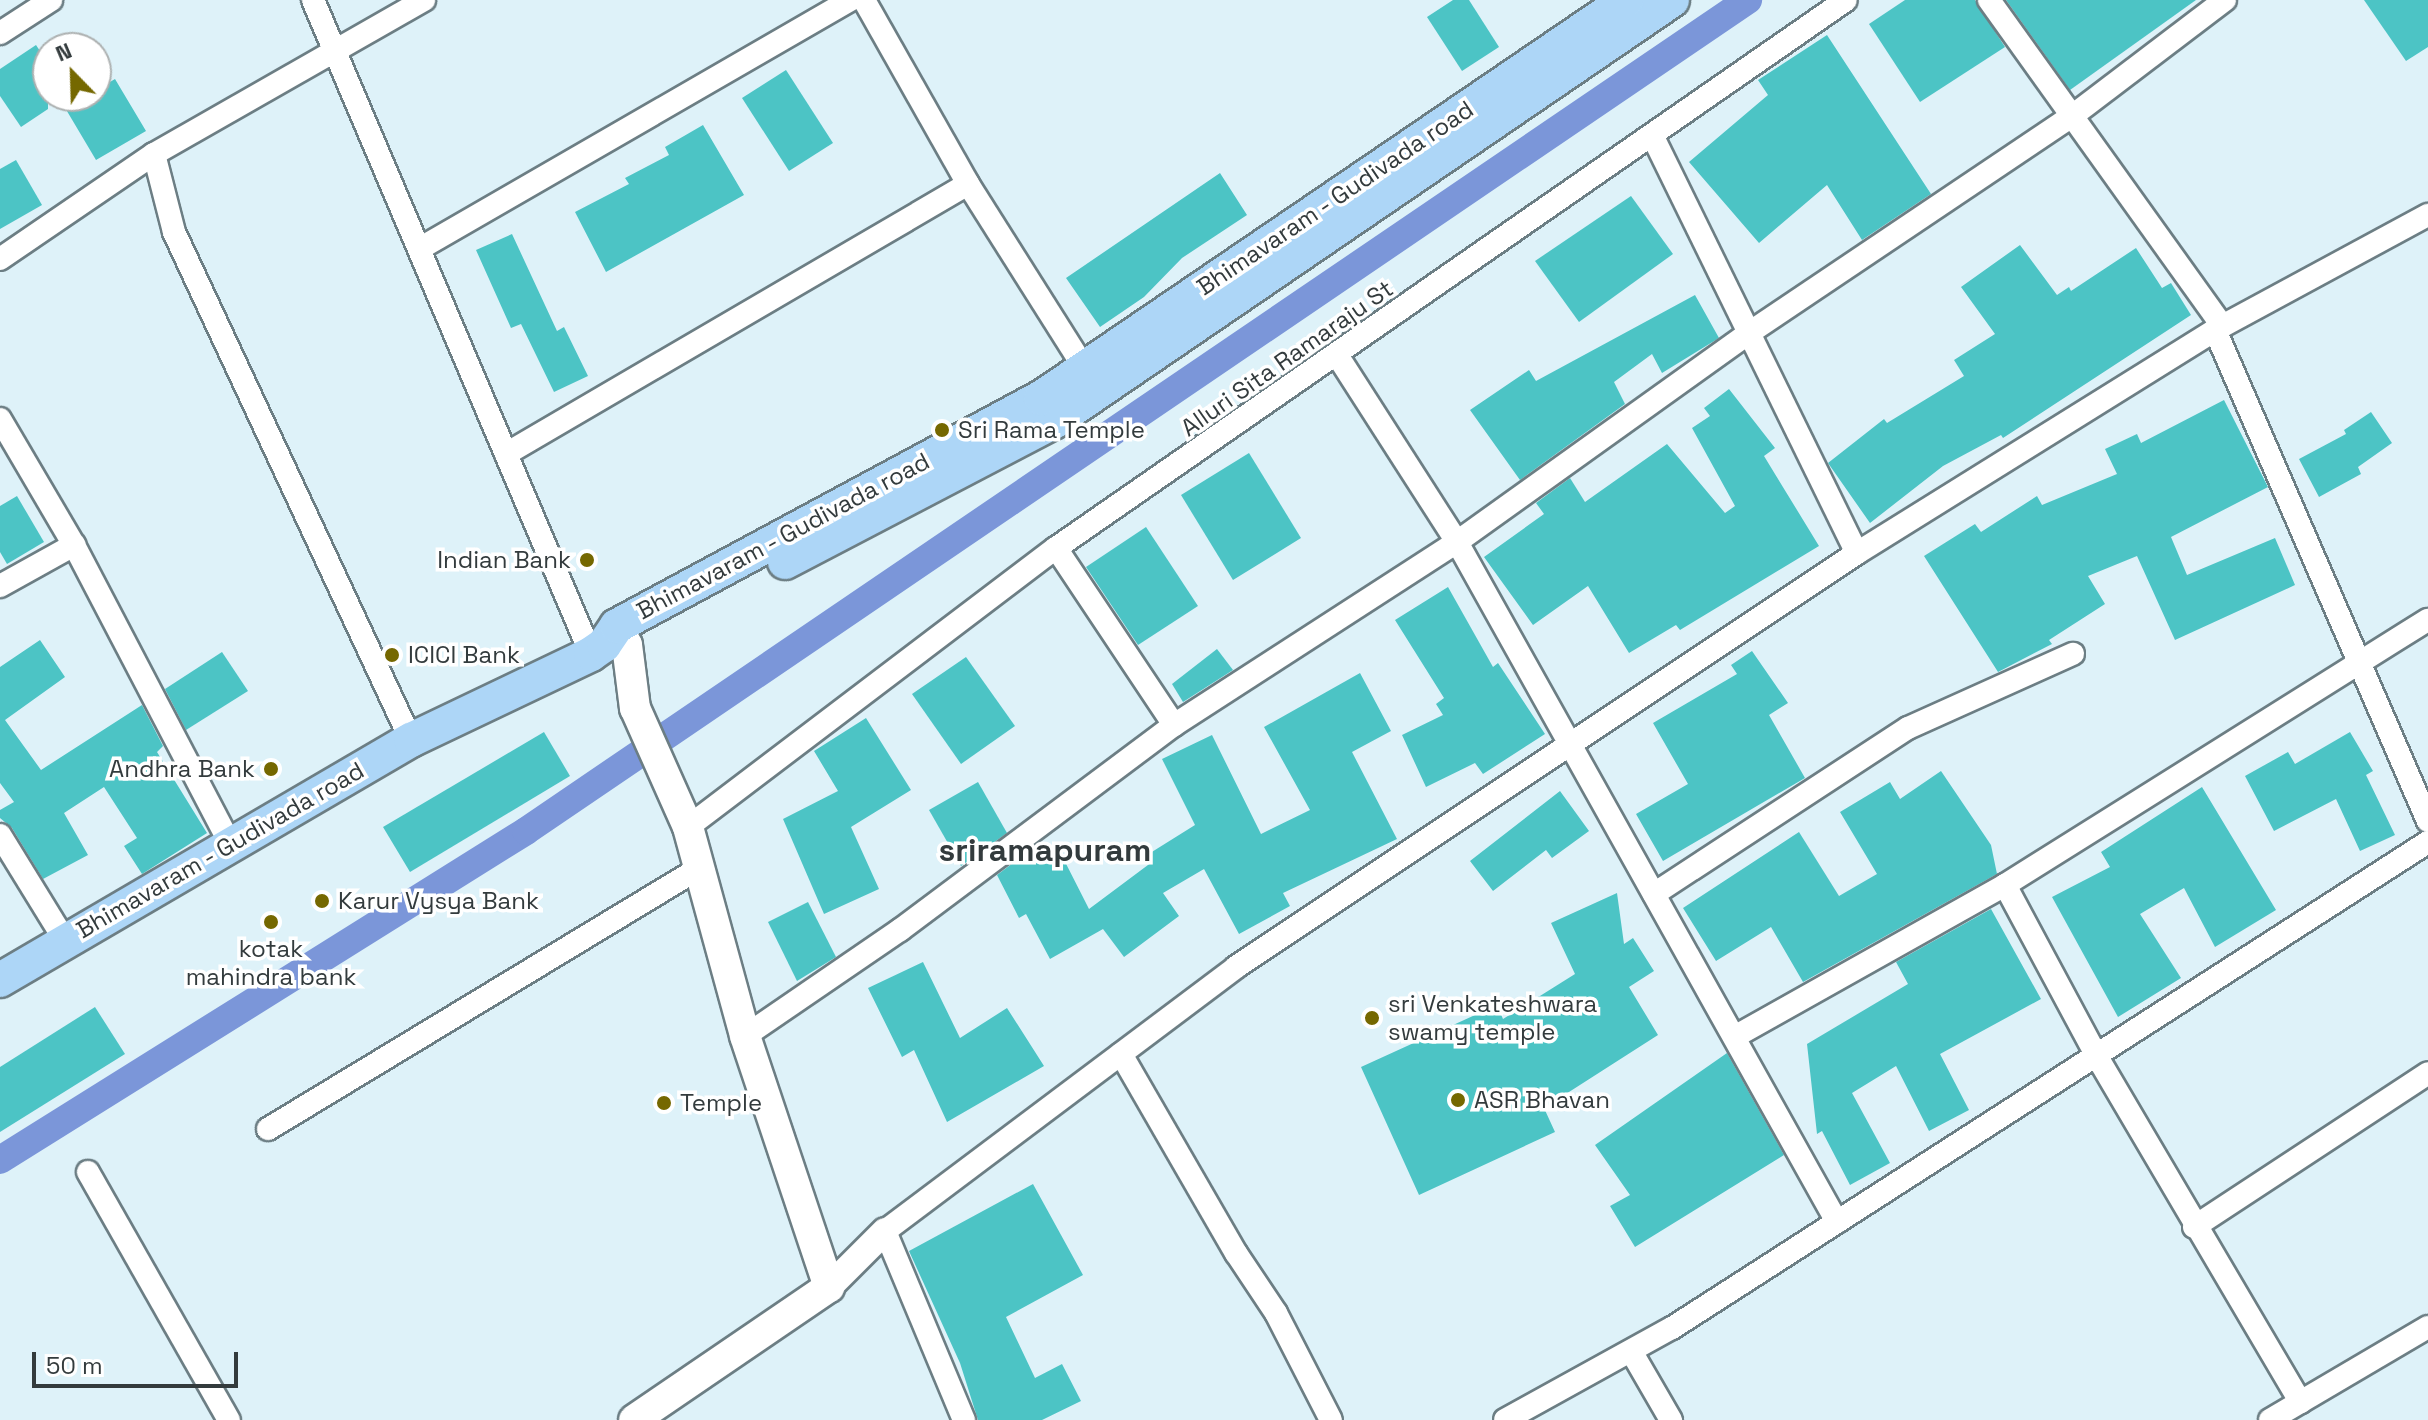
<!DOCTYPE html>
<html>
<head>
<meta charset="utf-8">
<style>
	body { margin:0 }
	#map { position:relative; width:2428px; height:1420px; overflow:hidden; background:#def2f9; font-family:"Space Grotesk",sans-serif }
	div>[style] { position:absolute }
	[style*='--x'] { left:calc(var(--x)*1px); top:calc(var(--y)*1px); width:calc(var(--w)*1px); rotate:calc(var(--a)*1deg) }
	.canal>* { height:28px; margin:-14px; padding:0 14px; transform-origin:14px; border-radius:14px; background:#7b96d9 }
	.building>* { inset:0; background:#4cc4c5 }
	.roads { filter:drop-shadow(2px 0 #6c7e84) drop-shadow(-2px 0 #6c7e84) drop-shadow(0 2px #6c7e84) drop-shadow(0 -2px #6c7e84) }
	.minor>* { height:22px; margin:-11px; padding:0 11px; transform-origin:11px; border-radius:11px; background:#fff }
	.tertiary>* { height:26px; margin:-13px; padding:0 13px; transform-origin:13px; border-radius:13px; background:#fff }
	.secondary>* { height:30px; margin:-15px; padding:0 15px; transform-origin:15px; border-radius:15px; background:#fff }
	.primary>* { height:34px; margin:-17px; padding:0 17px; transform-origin:17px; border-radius:17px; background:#add6f7 }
	.dots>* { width:22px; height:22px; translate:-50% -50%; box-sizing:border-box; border:4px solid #fff; border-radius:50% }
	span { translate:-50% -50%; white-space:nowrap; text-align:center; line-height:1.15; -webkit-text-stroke:7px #fff; paint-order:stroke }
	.street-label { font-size:24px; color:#333b3d }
	.poi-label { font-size:24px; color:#333b3d }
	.left { translate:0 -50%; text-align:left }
	.right { translate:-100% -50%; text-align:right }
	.district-label { font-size:32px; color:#333b3d; font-weight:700 }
	.north { position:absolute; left:32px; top:32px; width:80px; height:80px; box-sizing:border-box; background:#fff; border:2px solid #adb1b1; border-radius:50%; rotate:337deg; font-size:22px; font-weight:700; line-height:32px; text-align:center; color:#333b3d }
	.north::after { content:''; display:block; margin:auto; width:28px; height:36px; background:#756800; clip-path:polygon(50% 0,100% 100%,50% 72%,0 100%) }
	.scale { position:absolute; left:32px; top:1352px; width:206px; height:36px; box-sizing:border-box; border:4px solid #333b3d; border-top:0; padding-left:10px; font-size:24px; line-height:28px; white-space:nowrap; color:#333b3d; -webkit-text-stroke:6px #fff; paint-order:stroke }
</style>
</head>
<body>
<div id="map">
	<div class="canal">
		<div style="--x:0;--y:1160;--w:620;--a:-32.02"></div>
		<div style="--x:526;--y:831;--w:1478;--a:-34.22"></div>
	</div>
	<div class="building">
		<div style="clip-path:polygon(1453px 0,1469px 0,1499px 47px,1462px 71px,1427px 17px)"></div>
		<div style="clip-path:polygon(1905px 0,1975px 0,2005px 47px,1920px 102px,1869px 24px)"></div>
		<div style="clip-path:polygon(2006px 0,2196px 0,2070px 90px)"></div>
		<div style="clip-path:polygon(2364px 0,2428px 0,2428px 47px,2406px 61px)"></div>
		<div style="clip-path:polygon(1827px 35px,1931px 194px,1862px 240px,1827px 185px,1759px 243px,1689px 162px,1768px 95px,1758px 80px)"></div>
		<div style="clip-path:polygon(36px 45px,48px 63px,48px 109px,21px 127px,0 96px,0 69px)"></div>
		<div style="clip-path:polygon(786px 70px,833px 143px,789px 171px,742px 98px)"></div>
		<div style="clip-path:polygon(115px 79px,146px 131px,96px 160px,58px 96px,96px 96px,96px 90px)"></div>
		<div style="clip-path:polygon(703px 125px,744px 195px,606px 272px,575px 212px,629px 184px,625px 178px,669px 155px,665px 147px)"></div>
		<div style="clip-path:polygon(16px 160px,42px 205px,0 229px,0 169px)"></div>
		<div style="clip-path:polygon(1220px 173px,1247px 215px,1182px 258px,1144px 297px,1100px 327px,1066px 278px)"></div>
		<div style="clip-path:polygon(1631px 196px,1673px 254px,1579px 322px,1535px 261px)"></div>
		<div style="clip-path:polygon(512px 234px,557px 331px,564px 327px,588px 376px,554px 392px,521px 324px,511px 328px,476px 250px)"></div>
		<div style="clip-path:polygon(2020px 245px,2057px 295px,2069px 287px,2071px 291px,2136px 248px,2162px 288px,2171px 283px,2191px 315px,2003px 438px,2001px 435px,1943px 466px,1870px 523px,1828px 463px,1884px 419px,1887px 423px,1964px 376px,1954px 360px,1995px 334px,1961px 287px)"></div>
		<div style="clip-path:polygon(1695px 295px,1719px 338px,1662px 373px,1652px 354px,1614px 382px,1625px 404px,1520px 480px,1470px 410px,1529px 370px,1536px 381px)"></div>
		<div style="clip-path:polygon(1729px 389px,1775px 448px,1764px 456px,1819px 546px,1680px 630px,1676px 625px,1629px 653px,1588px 586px,1533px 625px,1484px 557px,1544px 514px,1536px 503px,1570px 478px,1585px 502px,1667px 444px,1725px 513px,1735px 506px,1692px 428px,1710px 416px,1704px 408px)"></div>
		<div style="clip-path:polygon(2224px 400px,2268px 487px,2171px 537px,2187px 575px,2275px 538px,2295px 585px,2175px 640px,2137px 556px,2088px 576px,2105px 604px,2049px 640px,2052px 644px,1998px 672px,1924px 556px,1975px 524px,1981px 532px,2037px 496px,2042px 505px,2117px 474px,2105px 449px,2137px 434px,2141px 443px)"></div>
		<div style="clip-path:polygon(2371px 412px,2392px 443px,2358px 467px,2361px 474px,2319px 497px,2299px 459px,2346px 434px,2344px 430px)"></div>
		<div style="clip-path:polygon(1249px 453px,1301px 538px,1233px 580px,1181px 495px)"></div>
		<div style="clip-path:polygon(17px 496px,44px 542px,7px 564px,0 552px,0 506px)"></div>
		<div style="clip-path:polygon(1146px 527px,1198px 606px,1138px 645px,1086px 567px)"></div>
		<div style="clip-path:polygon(1448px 587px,1493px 667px,1498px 663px,1545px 734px,1483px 774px,1475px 763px,1426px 787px,1402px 735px,1443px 715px,1436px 704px,1444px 698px,1395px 620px)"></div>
		<div style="clip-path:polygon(40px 640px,65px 677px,5px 720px,41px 770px,142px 705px,163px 746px,157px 752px,207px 833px,142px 874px,124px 846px,137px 838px,104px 787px,64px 813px,88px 855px,43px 879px,12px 828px,0 818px,0 810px,14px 802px,0 783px,0 667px)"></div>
		<div style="clip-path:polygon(1217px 649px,1233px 670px,1183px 702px,1172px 684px)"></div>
		<div style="clip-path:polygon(1752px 651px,1788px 703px,1769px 715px,1805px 778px,1663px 861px,1636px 814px,1688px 784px,1653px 723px,1737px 674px,1731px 665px)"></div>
		<div style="clip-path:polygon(222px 652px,248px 691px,186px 730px,165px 689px)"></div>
		<div style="clip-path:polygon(966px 657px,1015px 726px,961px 764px,912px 694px)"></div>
		<div style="clip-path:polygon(1360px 673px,1391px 731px,1352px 752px,1397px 839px,1283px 893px,1290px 906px,1239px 934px,1204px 869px,1163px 893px,1179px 916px,1124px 957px,1103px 929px,1050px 959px,1026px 914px,1019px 918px,997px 875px,1021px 857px,1025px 864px,1058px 848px,1089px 909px,1152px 862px,1147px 855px,1195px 825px,1162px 759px,1212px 735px,1261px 834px,1310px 810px,1264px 727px)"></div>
		<div style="clip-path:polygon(866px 718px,911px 790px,851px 827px,879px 889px,824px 914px,783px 819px,838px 791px,814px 751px)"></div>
		<div style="clip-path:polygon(544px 732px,570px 776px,410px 872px,383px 827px)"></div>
		<div style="clip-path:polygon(2350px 732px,2373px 771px,2366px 775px,2395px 835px,2360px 851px,2336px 799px,2274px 831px,2245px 776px,2288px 752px,2295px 764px)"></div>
		<div style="clip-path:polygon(1941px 771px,1991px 845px,1997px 874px,1803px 982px,1771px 927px,1716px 961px,1683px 908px,1799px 832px,1839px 896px,1877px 874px,1840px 812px,1890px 782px,1900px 799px)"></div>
		<div style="clip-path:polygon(978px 782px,1007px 833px,961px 866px,929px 810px)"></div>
		<div style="clip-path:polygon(2202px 787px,2276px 910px,2215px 947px,2184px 888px,2140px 914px,2181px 978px,2118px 1017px,2052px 897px,2110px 867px,2101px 852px)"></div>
		<div style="clip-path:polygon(1560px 791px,1589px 831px,1552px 858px,1546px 850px,1493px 891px,1470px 861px)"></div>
		<div style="clip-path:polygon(1617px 893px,1624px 944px,1633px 938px,1654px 971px,1629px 987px,1658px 1035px,1544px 1108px,1555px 1132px,1419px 1195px,1361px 1067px,1497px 1005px,1503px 1019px,1575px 974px,1551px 923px)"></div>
		<div style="clip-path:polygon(808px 902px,836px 957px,797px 981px,768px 922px)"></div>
		<div style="clip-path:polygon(1991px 909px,2041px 999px,1940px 1054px,1969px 1110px,1929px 1131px,1896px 1066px,1852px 1093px,1890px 1163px,1850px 1185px,1822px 1131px,1817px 1134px,1807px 1044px,1908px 984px,1896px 962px)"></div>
		<div style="clip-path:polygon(923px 962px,960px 1038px,1007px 1008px,1044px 1066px,947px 1122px,914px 1050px,902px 1057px,868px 988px)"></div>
		<div style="clip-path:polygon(95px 1007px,125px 1054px,0 1132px,0 1067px)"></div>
		<div style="clip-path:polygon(1727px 1053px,1784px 1155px,1635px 1247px,1610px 1206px,1630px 1195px,1595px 1145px)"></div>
		<div style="clip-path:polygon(1033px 1184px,1083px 1275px,1006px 1317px,1035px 1378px,1062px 1364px,1081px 1401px,1042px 1420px,978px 1420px,960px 1363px,909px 1251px)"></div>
	</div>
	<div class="roads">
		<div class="minor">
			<div style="--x:313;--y:0;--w:711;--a:66.97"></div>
			<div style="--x:864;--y:0;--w:211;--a:60.5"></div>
			<div style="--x:968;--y:184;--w:232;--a:57.7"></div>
			<div style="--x:1989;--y:0;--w:401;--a:54.4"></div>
			<div style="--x:0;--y:33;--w:61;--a:-32.9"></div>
			<div style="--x:1653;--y:137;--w:463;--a:63.9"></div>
			<div style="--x:154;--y:154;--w:311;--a:-29.7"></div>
			<div style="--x:419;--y:249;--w:499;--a:-30"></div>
			<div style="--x:0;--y:259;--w:186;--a:-34.3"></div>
			<div style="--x:154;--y:154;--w:81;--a:75.6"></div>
			<div style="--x:174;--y:232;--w:561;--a:64.99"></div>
			<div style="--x:2215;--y:330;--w:242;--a:-28.4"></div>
			<div style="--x:1337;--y:355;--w:222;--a:57.3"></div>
			<div style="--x:1457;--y:542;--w:779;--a:60.8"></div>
			<div style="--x:0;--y:419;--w:146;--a:59.6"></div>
			<div style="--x:74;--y:545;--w:337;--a:62.4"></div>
			<div style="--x:506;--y:454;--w:535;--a:-30.3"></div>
			<div style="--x:1056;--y:548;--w:213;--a:56.3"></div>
			<div style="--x:0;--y:586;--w:85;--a:-29"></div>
			<div style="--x:688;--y:827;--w:462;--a:-37.2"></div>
			<div style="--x:1056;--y:548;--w:961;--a:-34.75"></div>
			<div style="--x:0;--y:835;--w:122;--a:58.4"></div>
			<div style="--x:2005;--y:885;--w:193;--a:61.8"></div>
			<div style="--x:2096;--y:1055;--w:403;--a:59.5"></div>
			<div style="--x:1654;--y:894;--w:303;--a:-33.2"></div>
			<div style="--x:1908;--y:728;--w:181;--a:-24.2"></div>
			<div style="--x:745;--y:1036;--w:188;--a:-34.4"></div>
			<div style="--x:900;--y:930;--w:342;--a:-36.8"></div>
			<div style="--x:1174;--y:725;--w:337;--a:-32.9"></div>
			<div style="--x:1457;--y:542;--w:359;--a:-35.6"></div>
			<div style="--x:1749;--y:333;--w:389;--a:-33.9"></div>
			<div style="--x:2072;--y:116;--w:192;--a:-37.2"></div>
			<div style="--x:1736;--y:1036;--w:308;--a:-29.3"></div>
			<div style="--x:2005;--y:885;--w:499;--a:-32.1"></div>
			<div style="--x:1121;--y:1054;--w:230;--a:60"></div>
			<div style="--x:1236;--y:1253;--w:72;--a:56.3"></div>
			<div style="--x:1276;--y:1313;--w:120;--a:62.8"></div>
			<div style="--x:268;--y:1129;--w:500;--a:-31.18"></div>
			<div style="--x:88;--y:1172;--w:285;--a:60.4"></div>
			<div style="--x:2194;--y:1227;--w:280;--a:-33.3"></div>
			<div style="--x:1631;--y:1351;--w:80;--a:59.9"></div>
			<div style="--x:964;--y:1420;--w:205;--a:-112.7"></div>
			<div style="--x:885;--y:1231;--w:439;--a:-36.9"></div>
			<div style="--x:1236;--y:967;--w:746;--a:-33.69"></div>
			<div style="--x:1857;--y:553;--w:422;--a:-31.9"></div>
			<div style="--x:2215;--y:330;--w:535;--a:66.55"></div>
			<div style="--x:1505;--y:1420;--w:191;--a:-28.9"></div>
			<div style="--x:1672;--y:1328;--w:899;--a:-32.74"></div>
			<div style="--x:2270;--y:1420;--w:183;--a:-30.5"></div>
		</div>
		<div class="tertiary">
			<div style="--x:829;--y:1287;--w:79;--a:-45"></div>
		</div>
		<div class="secondary">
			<div style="--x:617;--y:626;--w:21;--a:62"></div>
			<div style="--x:627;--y:645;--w:64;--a:82.8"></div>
			<div style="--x:635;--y:708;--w:130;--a:66"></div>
			<div style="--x:688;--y:827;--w:217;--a:74.7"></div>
			<div style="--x:745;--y:1036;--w:265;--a:71.5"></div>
			<div style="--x:829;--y:1287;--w:236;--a:145.7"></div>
		</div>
		<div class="primary">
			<div style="--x:785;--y:562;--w:305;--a:-27.6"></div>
			<div style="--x:1055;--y:421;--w:747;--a:-34.31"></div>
			<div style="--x:0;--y:980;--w:476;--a:-30.3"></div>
			<div style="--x:411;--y:740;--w:199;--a:-25.5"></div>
			<div style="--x:591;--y:654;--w:16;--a:-35"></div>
			<div style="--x:604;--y:645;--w:23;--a:-56"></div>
			<div style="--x:617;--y:626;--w:481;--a:-28.3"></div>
			<div style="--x:1041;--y:398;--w:708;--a:-34.23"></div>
		</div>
	</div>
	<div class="dots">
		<div style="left:942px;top:430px;background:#756800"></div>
		<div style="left:587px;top:560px;background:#756800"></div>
		<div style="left:392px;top:655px;background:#756800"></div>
		<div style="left:271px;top:769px;background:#756800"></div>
		<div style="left:322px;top:901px;background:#756800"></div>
		<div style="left:271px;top:922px;background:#756800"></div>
		<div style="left:1372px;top:1018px;background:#756800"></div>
		<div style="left:1458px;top:1100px;background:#756800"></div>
		<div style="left:664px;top:1103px;background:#756800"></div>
	</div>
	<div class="street-label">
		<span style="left:1335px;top:198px;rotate:-34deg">Bhimavaram - Gudivada road</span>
		<span style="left:1287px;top:358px;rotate:-35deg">Alluri Sita Ramaraju St</span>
		<span style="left:783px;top:536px;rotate:-28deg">Bhimavaram - Gudivada road</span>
		<span style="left:220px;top:850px;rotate:-30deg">Bhimavaram - Gudivada road</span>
	</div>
	<div class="poi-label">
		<span class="left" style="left:958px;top:430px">Sri Rama Temple</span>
		<span class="right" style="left:571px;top:560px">Indian Bank</span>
		<span class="left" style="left:408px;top:655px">ICICI Bank</span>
		<span class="right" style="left:255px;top:769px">Andhra Bank</span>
		<span class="left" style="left:338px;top:901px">Karur Vysya Bank</span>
		<span style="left:271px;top:963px">kotak<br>mahindra bank</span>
		<span class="left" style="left:1388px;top:1018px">sri Venkateshwara<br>swamy temple</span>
		<span class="left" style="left:1474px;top:1100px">ASR Bhavan</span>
		<span class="left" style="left:680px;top:1103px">Temple</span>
	</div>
	<div class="district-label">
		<span style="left:1045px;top:850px">sriramapuram</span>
	</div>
	<div class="north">N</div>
	<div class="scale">50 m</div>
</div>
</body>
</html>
